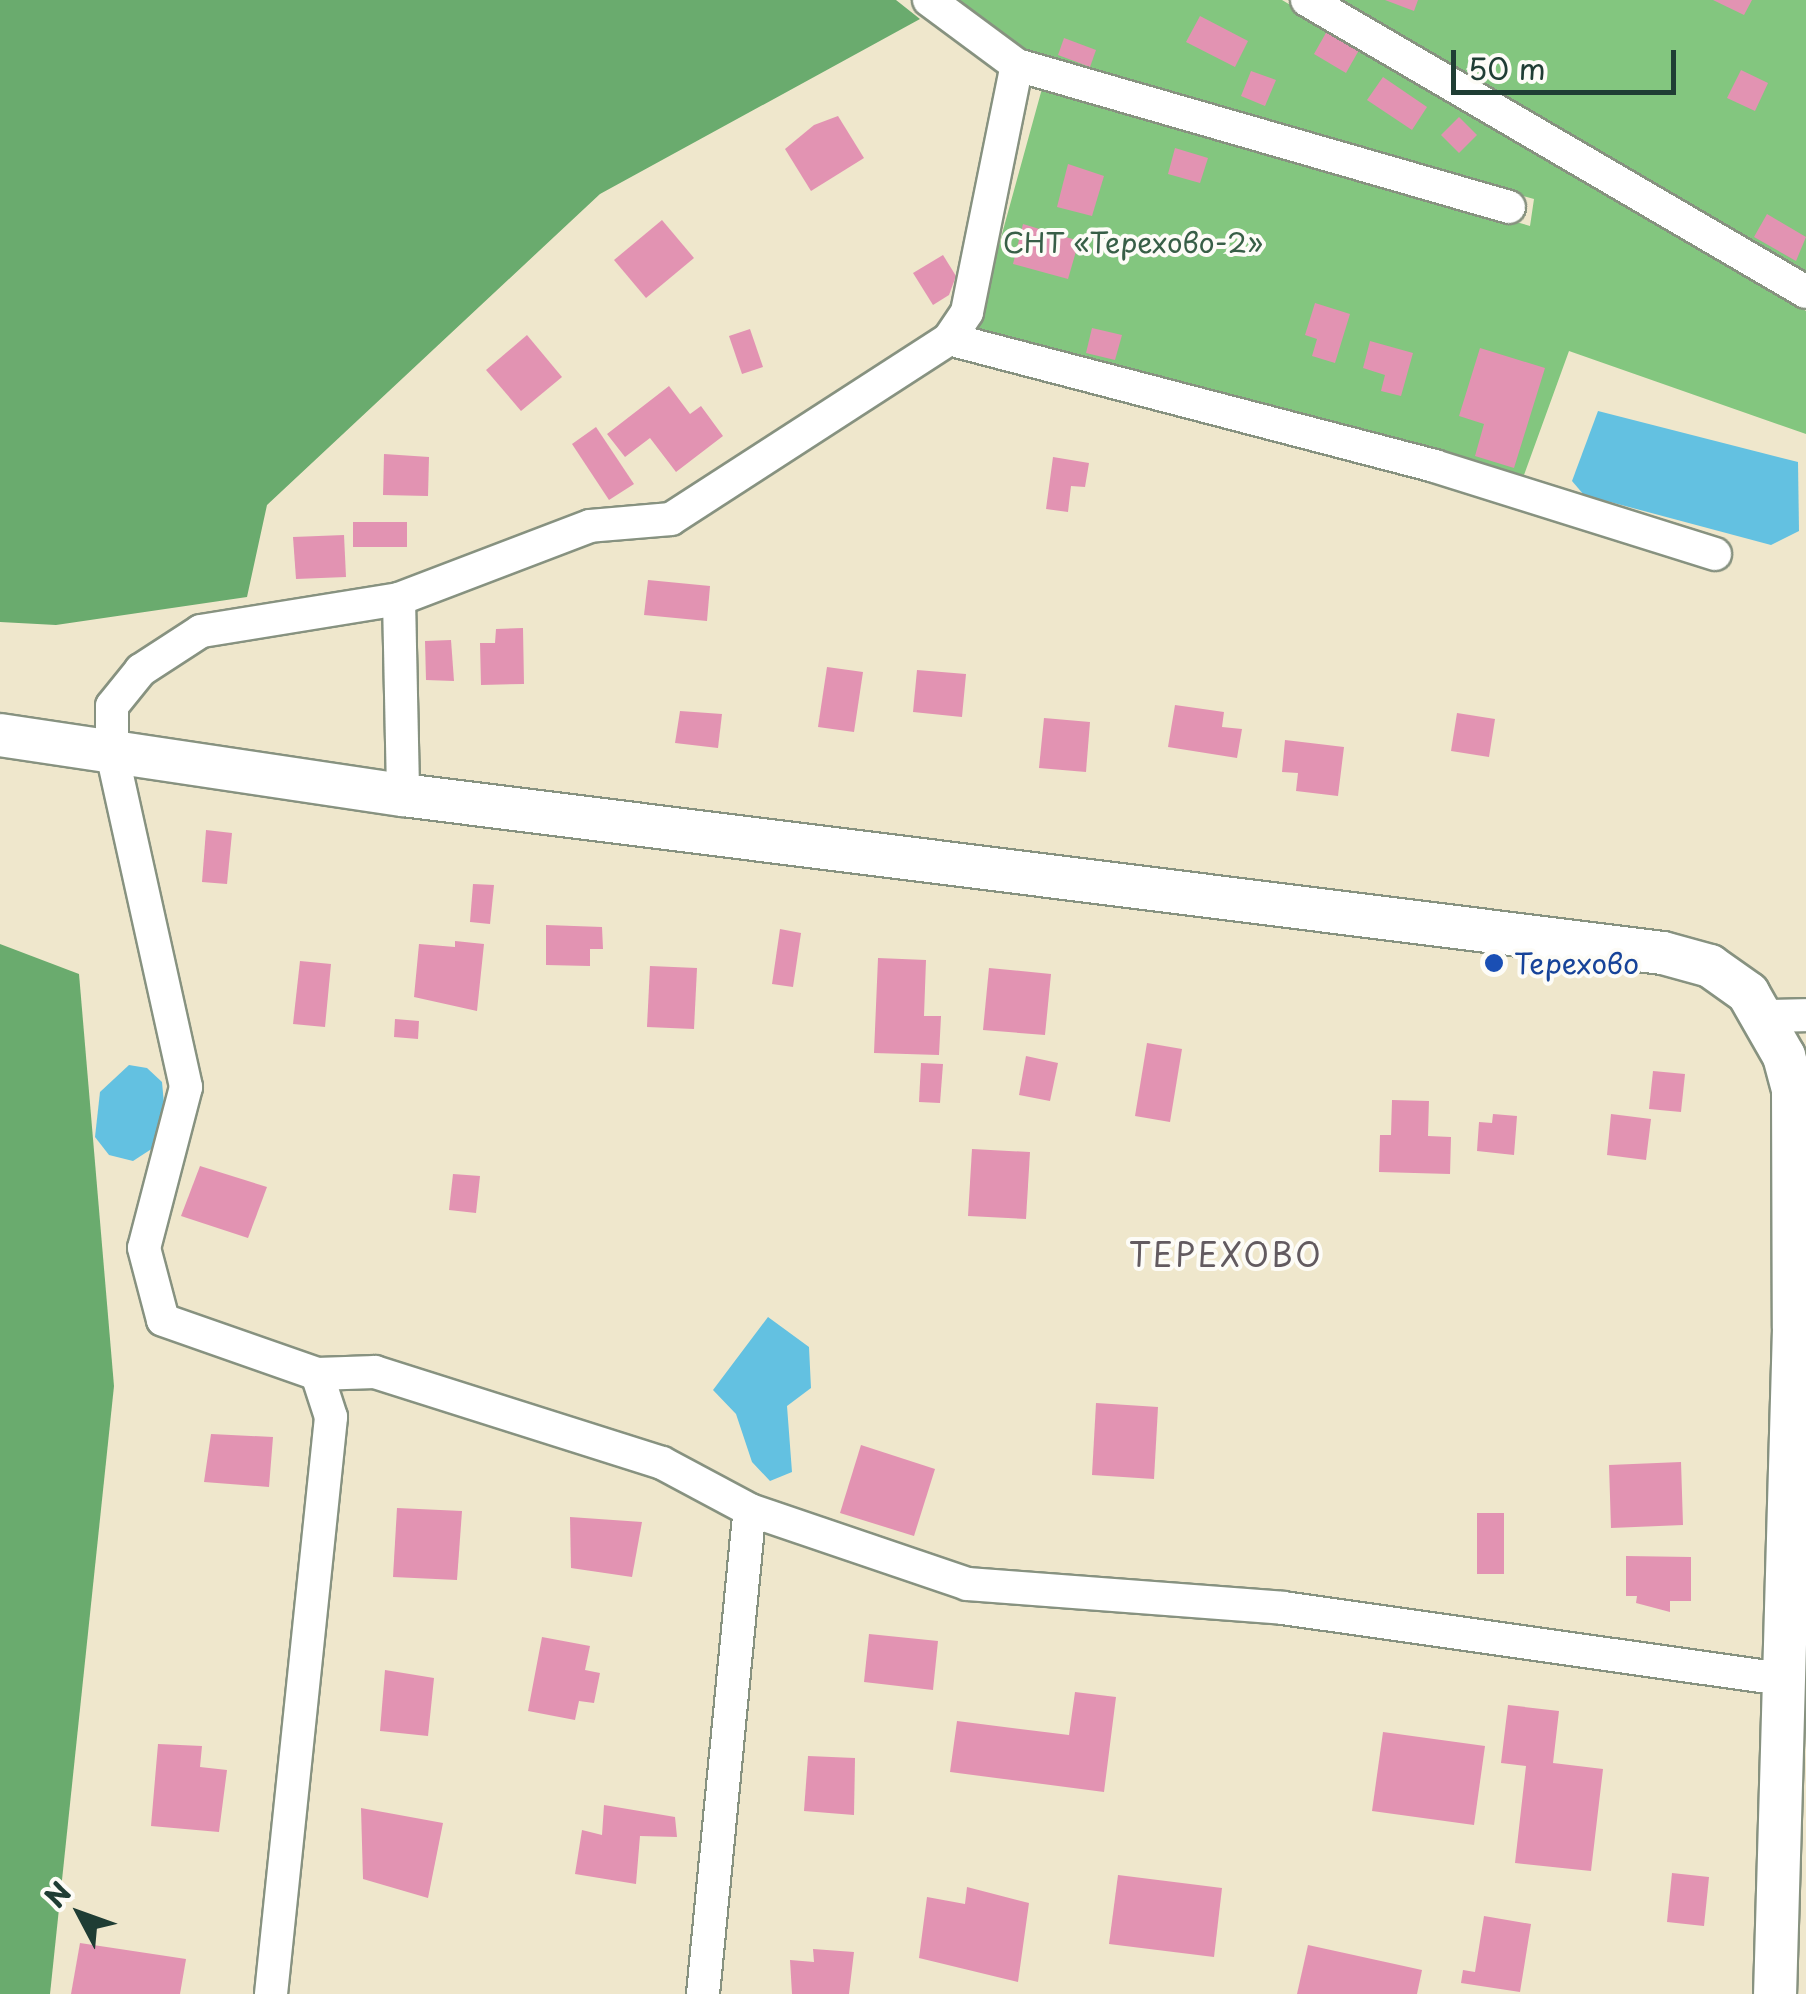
<!DOCTYPE html>
<html>
<head>
<meta charset="utf-8">
<style>
	body { margin:0 }
	#map { position:relative; width:1806px; height:1994px; overflow:hidden; background:#efe7cc; font-family:"Playpen Sans",sans-serif }
	div>[style] { position:absolute }
	[style*='--x'] { left:calc(var(--x)*1px); top:calc(var(--y)*1px); width:calc(var(--w)*1px); rotate:calc(var(--a)*1deg) }
	.green>* { inset:0; background:#83c67f }
	.forest>* { inset:0; background:#6aab6e }
	.water>* { inset:0; background:#63c1e1 }
	.building>* { inset:0; background:#e293b2 }
	.roads { filter:drop-shadow(2px 0 #879280) drop-shadow(-2px 0 #879280) drop-shadow(0 2px #879280) drop-shadow(0 -2px #879280) }
	.minor>* { height:32px; margin:-16px; padding:0 16px; transform-origin:16px; border-radius:16px; background:#fff }
	.major>* { height:42px; margin:-21px; padding:0 21px; transform-origin:21px; border-radius:21px; background:#fff }
	.dots>* { width:28px; height:28px; translate:-50% -50%; box-sizing:border-box; border:5px solid #fdfcf7; border-radius:50% }
	span { translate:-50% -50%; white-space:nowrap; text-align:center; line-height:1.15; -webkit-text-stroke:8px #fdfcf7; paint-order:stroke }
	.park-label { font-size:28px; color:#385f47 }
	.transit-label { font-size:28px; color:#164399 }
	.left { translate:0 -50%; text-align:left }
	.quarter-label { font-size:32px; color:#635b60; letter-spacing:2.5px }
	.north { position:absolute; left:30px; top:1864px; width:100px; height:100px; -webkit-text-stroke:8px #fdfcf7; paint-order:stroke; rotate:311deg; font-size:28px; font-weight:700; line-height:40px; text-align:center; color:#1f3d34 }
	.north::after { content:''; display:block; margin:auto; width:35px; height:45px; background:#1f3d34; clip-path:polygon(50% 0,100% 100%,50% 72%,0 100%) }
	.scale { position:absolute; left:1451px; top:50px; width:225px; height:45px; box-sizing:border-box; border:5px solid #1f3d34; border-top:0; padding-left:12px; font-size:30px; line-height:35px; white-space:nowrap; color:#1f3d34; -webkit-text-stroke:8px #fdfcf7; paint-order:stroke }
</style>
</head>
<body>
<div id="map">
	<div class="green">
		<div style="clip-path:polygon(951px 0,1282px 0,1806px 311px,1806px 434px,1569px 351px,1524px 475px,975px 332px,1043px 85px,1530px 226px,1534px 199px,1090px 76px,1004px 42px)"></div>
		<div style="clip-path:polygon(1340px 0,1806px 0,1806px 271px,1710px 216px)"></div>
	</div>
	<div class="forest">
		<div style="clip-path:polygon(0 0,896px 0,920px 19px,600px 194px,267px 505px,247px 597px,56px 625px,0 622px)"></div>
		<div style="clip-path:polygon(0 944px,79px 974px,114px 1386px,50px 1994px,0 1994px)"></div>
	</div>
	<div class="water">
		<div style="clip-path:polygon(1598px 411px,1798px 462px,1799px 531px,1771px 545px,1584px 495px,1572px 481px)"></div>
		<div style="clip-path:polygon(129px 1065px,147px 1068px,162px 1082px,164px 1104px,153px 1148px,133px 1161px,109px 1155px,95px 1137px,100px 1092px)"></div>
		<div style="clip-path:polygon(768px 1317px,809px 1347px,811px 1388px,787px 1406px,792px 1472px,770px 1481px,752px 1462px,736px 1414px,713px 1390px)"></div>
	</div>
	<div class="building">
		<div style="clip-path:polygon(1385px 0,1418px 0,1414px 11px)"></div>
		<div style="clip-path:polygon(1713px 0,1752px 0,1744px 15px)"></div>
		<div style="clip-path:polygon(1200px 16px,1248px 41px,1235px 67px,1186px 42px)"></div>
		<div style="clip-path:polygon(1327px 31px,1359px 50px,1346px 73px,1314px 54px)"></div>
		<div style="clip-path:polygon(1064px 38px,1096px 50px,1090px 67px,1058px 55px)"></div>
		<div style="clip-path:polygon(1741px 70px,1768px 83px,1755px 111px,1727px 98px)"></div>
		<div style="clip-path:polygon(1251px 71px,1276px 80px,1265px 106px,1241px 96px)"></div>
		<div style="clip-path:polygon(1383px 77px,1427px 107px,1412px 130px,1367px 100px)"></div>
		<div style="clip-path:polygon(838px 116px,864px 158px,811px 191px,785px 149px,814px 125px)"></div>
		<div style="clip-path:polygon(1459px 117px,1477px 135px,1459px 153px,1441px 135px)"></div>
		<div style="clip-path:polygon(1175px 148px,1208px 158px,1200px 183px,1168px 174px)"></div>
		<div style="clip-path:polygon(1068px 164px,1104px 176px,1092px 216px,1057px 207px)"></div>
		<div style="clip-path:polygon(1767px 214px,1806px 237px,1796px 261px,1754px 237px)"></div>
		<div style="clip-path:polygon(662px 220px,694px 258px,646px 298px,614px 260px)"></div>
		<div style="clip-path:polygon(1023px 224px,1079px 241px,1068px 279px,1013px 264px)"></div>
		<div style="clip-path:polygon(943px 255px,956px 276px,949px 295px,933px 305px,913px 273px)"></div>
		<div style="clip-path:polygon(1315px 303px,1350px 314px,1335px 363px,1312px 356px,1317px 339px,1305px 335px)"></div>
		<div style="clip-path:polygon(1092px 328px,1122px 335px,1115px 360px,1086px 353px)"></div>
		<div style="clip-path:polygon(750px 329px,763px 367px,742px 374px,729px 336px)"></div>
		<div style="clip-path:polygon(527px 335px,562px 377px,521px 411px,486px 370px)"></div>
		<div style="clip-path:polygon(1370px 341px,1413px 353px,1401px 396px,1381px 391px,1385px 375px,1363px 368px)"></div>
		<div style="clip-path:polygon(1480px 348px,1545px 368px,1514px 468px,1475px 456px,1484px 424px,1459px 416px)"></div>
		<div style="clip-path:polygon(669px 386px,690px 414px,701px 406px,723px 436px,676px 472px,650px 438px,625px 457px,607px 434px)"></div>
		<div style="clip-path:polygon(596px 427px,634px 484px,609px 500px,572px 444px)"></div>
		<div style="clip-path:polygon(384px 454px,429px 457px,428px 496px,383px 495px)"></div>
		<div style="clip-path:polygon(1053px 457px,1089px 463px,1085px 487px,1071px 486px,1068px 512px,1046px 509px)"></div>
		<div style="clip-path:polygon(353px 522px,407px 522px,407px 547px,353px 547px)"></div>
		<div style="clip-path:polygon(344px 535px,346px 577px,296px 579px,293px 537px)"></div>
		<div style="clip-path:polygon(648px 580px,710px 586px,707px 621px,644px 615px)"></div>
		<div style="clip-path:polygon(523px 628px,524px 684px,481px 685px,480px 643px,495px 643px,496px 629px)"></div>
		<div style="clip-path:polygon(451px 640px,454px 681px,426px 680px,425px 641px)"></div>
		<div style="clip-path:polygon(827px 667px,863px 672px,854px 732px,818px 727px)"></div>
		<div style="clip-path:polygon(917px 670px,966px 674px,962px 717px,913px 712px)"></div>
		<div style="clip-path:polygon(1175px 705px,1224px 712px,1222px 727px,1242px 729px,1237px 758px,1168px 747px)"></div>
		<div style="clip-path:polygon(680px 711px,722px 714px,718px 748px,675px 743px)"></div>
		<div style="clip-path:polygon(1457px 713px,1495px 719px,1489px 757px,1451px 751px)"></div>
		<div style="clip-path:polygon(1044px 718px,1090px 722px,1086px 772px,1039px 768px)"></div>
		<div style="clip-path:polygon(1285px 740px,1344px 747px,1338px 796px,1296px 791px,1298px 773px,1282px 772px)"></div>
		<div style="clip-path:polygon(206px 830px,232px 833px,227px 884px,202px 882px)"></div>
		<div style="clip-path:polygon(473px 884px,494px 885px,490px 924px,470px 922px)"></div>
		<div style="clip-path:polygon(546px 925px,602px 927px,603px 949px,590px 949px,590px 966px,546px 965px)"></div>
		<div style="clip-path:polygon(780px 929px,801px 933px,793px 987px,772px 984px)"></div>
		<div style="clip-path:polygon(455px 941px,484px 944px,477px 1011px,414px 997px,419px 944px,455px 947px)"></div>
		<div style="clip-path:polygon(878px 958px,926px 960px,924px 1016px,941px 1016px,939px 1055px,874px 1053px)"></div>
		<div style="clip-path:polygon(300px 961px,331px 964px,325px 1027px,293px 1024px)"></div>
		<div style="clip-path:polygon(650px 966px,697px 968px,694px 1029px,647px 1027px)"></div>
		<div style="clip-path:polygon(989px 968px,1051px 974px,1045px 1035px,983px 1030px)"></div>
		<div style="clip-path:polygon(395px 1019px,419px 1021px,418px 1039px,394px 1037px)"></div>
		<div style="clip-path:polygon(1147px 1043px,1182px 1049px,1170px 1122px,1135px 1116px)"></div>
		<div style="clip-path:polygon(1026px 1056px,1058px 1063px,1050px 1101px,1019px 1095px)"></div>
		<div style="clip-path:polygon(921px 1063px,943px 1064px,940px 1103px,919px 1102px)"></div>
		<div style="clip-path:polygon(1653px 1071px,1685px 1074px,1681px 1112px,1649px 1109px)"></div>
		<div style="clip-path:polygon(1392px 1100px,1429px 1101px,1428px 1136px,1451px 1137px,1450px 1174px,1379px 1172px,1380px 1135px,1391px 1135px)"></div>
		<div style="clip-path:polygon(1493px 1114px,1517px 1116px,1514px 1155px,1477px 1151px,1479px 1122px,1492px 1123px)"></div>
		<div style="clip-path:polygon(1611px 1114px,1651px 1119px,1646px 1160px,1607px 1155px)"></div>
		<div style="clip-path:polygon(972px 1149px,1030px 1152px,1026px 1219px,968px 1216px)"></div>
		<div style="clip-path:polygon(200px 1166px,267px 1187px,248px 1238px,181px 1216px)"></div>
		<div style="clip-path:polygon(453px 1174px,480px 1176px,476px 1213px,449px 1210px)"></div>
		<div style="clip-path:polygon(1096px 1403px,1158px 1407px,1154px 1479px,1092px 1475px)"></div>
		<div style="clip-path:polygon(211px 1434px,273px 1437px,269px 1487px,204px 1482px)"></div>
		<div style="clip-path:polygon(861px 1445px,935px 1469px,914px 1536px,840px 1513px)"></div>
		<div style="clip-path:polygon(1681px 1462px,1683px 1525px,1611px 1528px,1609px 1465px)"></div>
		<div style="clip-path:polygon(397px 1508px,462px 1511px,457px 1580px,393px 1577px)"></div>
		<div style="clip-path:polygon(1477px 1513px,1504px 1513px,1504px 1574px,1477px 1574px)"></div>
		<div style="clip-path:polygon(570px 1517px,642px 1522px,632px 1577px,571px 1568px)"></div>
		<div style="clip-path:polygon(1626px 1556px,1691px 1557px,1691px 1601px,1670px 1601px,1670px 1612px,1636px 1603px,1637px 1596px,1626px 1596px)"></div>
		<div style="clip-path:polygon(869px 1634px,938px 1641px,933px 1690px,864px 1682px)"></div>
		<div style="clip-path:polygon(542px 1637px,590px 1646px,585px 1670px,600px 1673px,594px 1703px,579px 1701px,575px 1720px,528px 1711px)"></div>
		<div style="clip-path:polygon(385px 1670px,434px 1678px,428px 1736px,380px 1731px)"></div>
		<div style="clip-path:polygon(1075px 1692px,1116px 1697px,1104px 1792px,950px 1772px,957px 1721px,1069px 1735px)"></div>
		<div style="clip-path:polygon(1508px 1705px,1559px 1711px,1553px 1763px,1603px 1769px,1591px 1871px,1515px 1863px,1526px 1766px,1501px 1763px)"></div>
		<div style="clip-path:polygon(1383px 1732px,1485px 1746px,1474px 1825px,1372px 1811px)"></div>
		<div style="clip-path:polygon(158px 1744px,202px 1746px,200px 1767px,227px 1770px,219px 1832px,151px 1826px)"></div>
		<div style="clip-path:polygon(808px 1756px,855px 1758px,854px 1815px,804px 1811px)"></div>
		<div style="clip-path:polygon(604px 1805px,675px 1817px,677px 1837px,640px 1836px,636px 1884px,575px 1874px,582px 1830px,602px 1835px)"></div>
		<div style="clip-path:polygon(361px 1808px,443px 1823px,428px 1898px,363px 1879px)"></div>
		<div style="clip-path:polygon(1672px 1873px,1709px 1877px,1704px 1926px,1667px 1922px)"></div>
		<div style="clip-path:polygon(1118px 1875px,1222px 1888px,1214px 1957px,1109px 1944px)"></div>
		<div style="clip-path:polygon(967px 1887px,1029px 1903px,1018px 1982px,919px 1958px,927px 1897px,965px 1904px)"></div>
		<div style="clip-path:polygon(1484px 1916px,1531px 1924px,1520px 1992px,1461px 1983px,1463px 1970px,1475px 1972px)"></div>
		<div style="clip-path:polygon(80px 1943px,186px 1959px,180px 1994px,71px 1994px)"></div>
		<div style="clip-path:polygon(1308px 1945px,1422px 1970px,1417px 1994px,1297px 1994px)"></div>
		<div style="clip-path:polygon(813px 1949px,854px 1952px,849px 1994px,792px 1994px,790px 1960px,814px 1962px)"></div>
	</div>
	<div class="roads">
		<div class="minor">
			<div style="--x:929;--y:0;--w:109;--a:36.5"></div>
			<div style="--x:1307;--y:0;--w:578;--a:30.33"></div>
			<div style="--x:949;--y:339;--w:32;--a:-56"></div>
			<div style="--x:967;--y:312;--w:252;--a:-78.6"></div>
			<div style="--x:1017;--y:65;--w:512;--a:16.1"></div>
			<div style="--x:1715;--y:554;--w:294;--a:-162.6"></div>
			<div style="--x:1435;--y:466;--w:502;--a:-165.36"></div>
			<div style="--x:949;--y:339;--w:331;--a:147.1"></div>
			<div style="--x:671;--y:519;--w:81;--a:175.1"></div>
			<div style="--x:590;--y:526;--w:204;--a:159.1"></div>
			<div style="--x:399;--y:599;--w:201;--a:170.8"></div>
			<div style="--x:201;--y:631;--w:72;--a:147"></div>
			<div style="--x:141;--y:670;--w:46;--a:128.9"></div>
			<div style="--x:112;--y:706;--w:47;--a:90"></div>
			<div style="--x:112;--y:753;--w:342;--a:77.5"></div>
			<div style="--x:186;--y:1087;--w:166;--a:104.6"></div>
			<div style="--x:144;--y:1248;--w:74;--a:75.2"></div>
			<div style="--x:163;--y:1320;--w:163;--a:19.3"></div>
			<div style="--x:317;--y:1374;--w:58;--a:-2"></div>
			<div style="--x:375;--y:1372;--w:301;--a:17.6"></div>
			<div style="--x:662;--y:1463;--w:100;--a:28.1"></div>
			<div style="--x:750;--y:1510;--w:229;--a:18.8"></div>
			<div style="--x:967;--y:1584;--w:317;--a:4.3"></div>
			<div style="--x:1283;--y:1608;--w:503;--a:8.11"></div>
			<div style="--x:399;--y:599;--w:196;--a:88.8"></div>
			<div style="--x:1766;--y:1016;--w:40;--a:-1.4"></div>
			<div style="--x:271;--y:1994;--w:580;--a:-84.06"></div>
			<div style="--x:331;--y:1417;--w:45;--a:-108"></div>
			<div style="--x:703;--y:1994;--w:486;--a:-84.5"></div>
		</div>
		<div class="major">
			<div style="--x:0;--y:735;--w:407;--a:8.5"></div>
			<div style="--x:403;--y:795;--w:1270;--a:7.15"></div>
			<div style="--x:1663;--y:953;--w:49;--a:15.5"></div>
			<div style="--x:1710;--y:966;--w:47;--a:35.4"></div>
			<div style="--x:1748;--y:993;--w:73;--a:60.3"></div>
			<div style="--x:1784;--y:1056;--w:35;--a:75"></div>
			<div style="--x:1793;--y:1090;--w:238;--a:89.8"></div>
			<div style="--x:1794;--y:1328;--w:666;--a:91.63"></div>
		</div>
	</div>
	<div class="dots">
		<div style="left:1494px;top:963px;background:#1a4fb4"></div>
	</div>
	<div class="park-label">
		<span style="left:1133px;top:242px">СНТ «Терехово-2»</span>
	</div>
	<div class="transit-label">
		<span class="left" style="left:1514px;top:963px">Терехово</span>
	</div>
	<div class="quarter-label">
		<span style="left:1226px;top:1254px">ТЕРЕХОВО</span>
	</div>
	<div class="north">N</div>
	<div class="scale">50 m</div>
</div>
</body>
</html>
